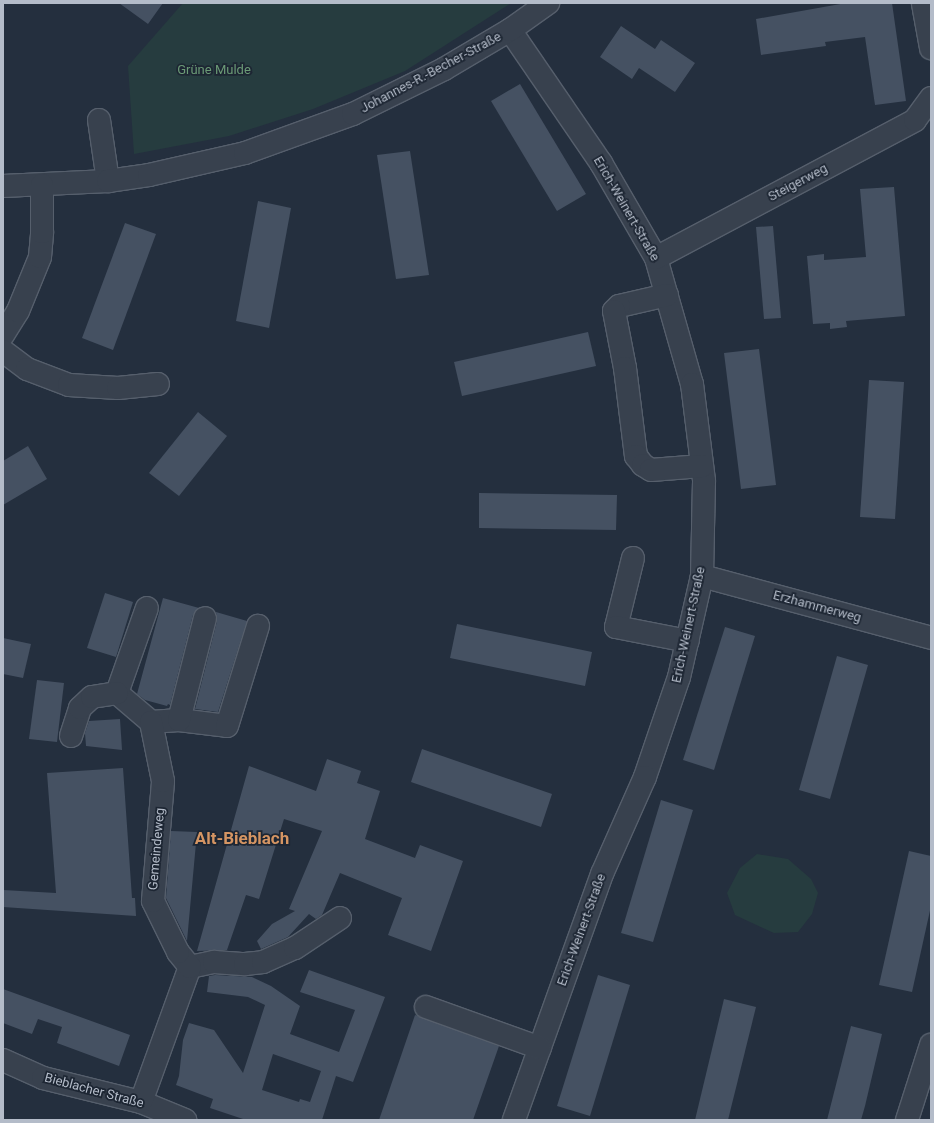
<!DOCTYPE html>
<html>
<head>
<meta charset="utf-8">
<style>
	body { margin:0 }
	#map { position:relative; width:934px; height:1123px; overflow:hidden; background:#242f3e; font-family:Roboto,sans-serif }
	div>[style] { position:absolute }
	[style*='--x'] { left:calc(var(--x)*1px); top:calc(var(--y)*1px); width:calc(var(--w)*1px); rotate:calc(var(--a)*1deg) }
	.green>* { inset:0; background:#263c3f }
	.building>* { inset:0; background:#455162 }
	.roads { filter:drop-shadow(1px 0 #565f6c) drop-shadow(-1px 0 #565f6c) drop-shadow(0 1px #565f6c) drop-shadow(0 -1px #565f6c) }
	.minor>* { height:22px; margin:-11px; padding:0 11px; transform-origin:11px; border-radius:11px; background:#38414e }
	span { translate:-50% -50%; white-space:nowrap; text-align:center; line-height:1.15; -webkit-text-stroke:3.5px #1d2633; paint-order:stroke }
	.park-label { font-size:13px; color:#6b9a76 }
	.street-label { font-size:13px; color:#b4bcc9 }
	.district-label { font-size:17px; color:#d59563; font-weight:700 }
	.frame { position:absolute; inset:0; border:4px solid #b4bcc9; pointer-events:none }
</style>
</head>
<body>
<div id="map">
	<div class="green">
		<div style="clip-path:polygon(183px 3px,511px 3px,405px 71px,313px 109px,229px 136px,134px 154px,128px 66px)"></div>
		<div style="clip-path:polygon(757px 854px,788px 859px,811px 879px,818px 893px,812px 914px,798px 932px,774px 933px,735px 915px,727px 893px,740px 868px)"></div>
	</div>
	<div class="building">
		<div style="clip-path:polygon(119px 3px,163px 3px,148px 24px)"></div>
		<div style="clip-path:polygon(846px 3px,892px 3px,906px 101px,875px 105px,865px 37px,825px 42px,826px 46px,761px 55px,756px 19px)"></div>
		<div style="clip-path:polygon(621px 26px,655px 49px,661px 40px,695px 63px,675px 92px,639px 68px,632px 79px,600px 57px)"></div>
		<div style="clip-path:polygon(520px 84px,586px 194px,557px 211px,491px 101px)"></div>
		<div style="clip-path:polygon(410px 151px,429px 275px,396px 279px,377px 155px)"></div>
		<div style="clip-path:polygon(894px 187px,905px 316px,846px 321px,847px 327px,830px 329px,830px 323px,813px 324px,807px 256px,824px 254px,824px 260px,866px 257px,860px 189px)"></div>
		<div style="clip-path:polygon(258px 201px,291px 208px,269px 328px,236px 321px)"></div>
		<div style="clip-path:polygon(125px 223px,156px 234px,113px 350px,82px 338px)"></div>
		<div style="clip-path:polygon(773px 226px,781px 318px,764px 319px,756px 227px)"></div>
		<div style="clip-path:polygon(588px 332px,596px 366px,462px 396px,454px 362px)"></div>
		<div style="clip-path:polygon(759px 349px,776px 485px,741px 489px,724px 353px)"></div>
		<div style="clip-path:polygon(869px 380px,904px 382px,895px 519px,860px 517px)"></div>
		<div style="clip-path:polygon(198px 412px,227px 436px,179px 496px,149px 473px)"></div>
		<div style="clip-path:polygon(28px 446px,47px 479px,3px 505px,3px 461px)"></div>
		<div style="clip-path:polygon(479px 493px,617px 495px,616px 530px,479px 528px)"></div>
		<div style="clip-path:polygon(105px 593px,133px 602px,116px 657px,87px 648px)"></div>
		<div style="clip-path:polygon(163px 598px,199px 608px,193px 615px,170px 705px,168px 704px,167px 706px,145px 700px,137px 694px)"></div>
		<div style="clip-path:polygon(216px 612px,247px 621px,218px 712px,195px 709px,217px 621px)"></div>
		<div style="clip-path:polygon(457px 624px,592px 652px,585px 686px,450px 658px)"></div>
		<div style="clip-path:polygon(725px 627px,755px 636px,714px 770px,683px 760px)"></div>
		<div style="clip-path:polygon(3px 638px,31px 644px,23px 678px,3px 674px)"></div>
		<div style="clip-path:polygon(837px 656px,868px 665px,830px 799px,799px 790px)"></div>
		<div style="clip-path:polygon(37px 680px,64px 683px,57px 742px,29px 739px)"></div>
		<div style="clip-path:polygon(120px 719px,122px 750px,86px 746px,85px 733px,89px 721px)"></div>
		<div style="clip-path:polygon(422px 749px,552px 794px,541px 827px,411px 782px)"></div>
		<div style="clip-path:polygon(327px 759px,361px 771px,357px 783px,380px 791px,365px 839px,415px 858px,420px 845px,463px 861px,431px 951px,388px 935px,402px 898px,340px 873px,322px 915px,316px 919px,309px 914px,288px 937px,261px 949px,257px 941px,272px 924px,295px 911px,289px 909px,322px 831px,284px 819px,259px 899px,246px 895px,227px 950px,197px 951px,249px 766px,316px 791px)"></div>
		<div style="clip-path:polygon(123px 768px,132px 898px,135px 898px,136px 916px,3px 907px,3px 890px,56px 893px,47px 773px)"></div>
		<div style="clip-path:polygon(661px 800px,693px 810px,653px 942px,621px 933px)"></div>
		<div style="clip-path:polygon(171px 831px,197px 832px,187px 941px,166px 898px)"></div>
		<div style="clip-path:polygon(909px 851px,931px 856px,931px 906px,912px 992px,879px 985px)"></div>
		<div style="clip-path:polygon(evenodd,309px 970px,385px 997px,353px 1082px,336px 1076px,322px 1120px,246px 1120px,210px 1108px,213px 1099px,176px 1085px,179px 1076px,183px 1040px,189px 1023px,214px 1030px,243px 1073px,265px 1005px,248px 997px,207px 992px,209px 976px,215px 975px,252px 977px,271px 986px,300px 1006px,290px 1034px,339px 1052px,355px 1010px,300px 992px,309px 970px,273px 1054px,321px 1071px,310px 1102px,300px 1099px,299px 1102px,262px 1090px,273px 1054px)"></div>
		<div style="clip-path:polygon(598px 975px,630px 985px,590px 1116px,557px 1106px)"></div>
		<div style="clip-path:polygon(3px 989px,130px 1035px,119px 1066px,57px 1043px,62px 1027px,38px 1019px,32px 1034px,3px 1023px)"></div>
		<div style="clip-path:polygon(724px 999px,756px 1007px,728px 1120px,695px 1120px)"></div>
		<div style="clip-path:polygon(415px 1015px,499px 1046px,473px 1120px,379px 1120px)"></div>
		<div style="clip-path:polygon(851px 1026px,882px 1034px,865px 1106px,861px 1120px,827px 1120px)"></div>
	</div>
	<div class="roads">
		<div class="minor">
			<div style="--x:923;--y:4;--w:45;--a:79.7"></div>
			<div style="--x:510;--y:30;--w:161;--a:55.6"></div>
			<div style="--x:601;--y:163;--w:110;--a:59.9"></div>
			<div style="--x:656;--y:258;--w:131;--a:74.1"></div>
			<div style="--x:692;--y:384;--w:98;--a:82.9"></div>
			<div style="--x:704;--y:481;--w:95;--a:91.2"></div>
			<div style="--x:702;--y:576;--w:104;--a:102.8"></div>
			<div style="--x:679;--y:677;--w:106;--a:108.8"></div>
			<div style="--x:645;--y:777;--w:106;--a:113.9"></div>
			<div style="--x:602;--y:874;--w:261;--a:109.7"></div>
			<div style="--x:99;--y:120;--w:62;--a:81.6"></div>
			<div style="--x:3;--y:186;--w:105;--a:-2.7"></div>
			<div style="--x:108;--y:181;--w:41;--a:-8.3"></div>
			<div style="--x:149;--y:175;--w:98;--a:-12.9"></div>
			<div style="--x:245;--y:153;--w:115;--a:-19.9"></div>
			<div style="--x:353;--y:114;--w:102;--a:-26.3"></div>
			<div style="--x:444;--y:69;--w:77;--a:-30.6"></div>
			<div style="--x:510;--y:30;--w:47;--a:-35.4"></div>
			<div style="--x:656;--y:258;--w:293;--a:-28"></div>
			<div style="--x:915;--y:120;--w:27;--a:-54"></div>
			<div style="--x:667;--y:295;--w:49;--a:167.1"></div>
			<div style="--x:619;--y:306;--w:7;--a:135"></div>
			<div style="--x:614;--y:311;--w:58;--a:79.1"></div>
			<div style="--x:625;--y:368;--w:89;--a:82.9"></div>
			<div style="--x:636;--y:456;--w:11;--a:52"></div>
			<div style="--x:643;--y:465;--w:9;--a:32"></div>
			<div style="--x:651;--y:470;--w:51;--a:-4.5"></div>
			<div style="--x:3;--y:335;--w:28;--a:-58"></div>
			<div style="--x:18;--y:311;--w:58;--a:-67.8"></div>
			<div style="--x:40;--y:257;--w:25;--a:-85"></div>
			<div style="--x:42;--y:232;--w:47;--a:-90"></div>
			<div style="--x:3;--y:351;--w:30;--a:37"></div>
			<div style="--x:27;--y:369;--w:45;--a:20.9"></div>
			<div style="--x:69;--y:385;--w:49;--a:3.5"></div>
			<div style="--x:118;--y:388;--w:40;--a:-5.7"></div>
			<div style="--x:633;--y:558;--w:71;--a:103.8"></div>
			<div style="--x:616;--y:627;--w:73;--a:11"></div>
			<div style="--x:702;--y:576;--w:237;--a:15.1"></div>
			<div style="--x:117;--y:693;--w:45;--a:40.5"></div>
			<div style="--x:151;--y:722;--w:28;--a:-4"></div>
			<div style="--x:179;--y:720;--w:48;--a:7.1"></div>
			<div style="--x:227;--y:726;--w:105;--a:-72.8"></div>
			<div style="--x:117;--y:693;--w:90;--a:-70.6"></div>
			<div style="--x:179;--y:720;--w:105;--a:-75.7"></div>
			<div style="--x:71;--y:736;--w:29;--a:-72"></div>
			<div style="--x:80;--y:708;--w:16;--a:-43"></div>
			<div style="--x:92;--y:697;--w:25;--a:-9"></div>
			<div style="--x:190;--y:967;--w:25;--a:-12"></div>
			<div style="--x:214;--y:962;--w:31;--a:4"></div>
			<div style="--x:245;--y:964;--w:18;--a:-6"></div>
			<div style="--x:263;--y:962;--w:35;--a:-24"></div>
			<div style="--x:295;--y:948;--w:54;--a:-33.7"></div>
			<div style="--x:426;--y:1007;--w:121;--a:19.8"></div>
			<div style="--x:3;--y:1060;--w:44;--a:24.2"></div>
			<div style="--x:43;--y:1078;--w:101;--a:13.8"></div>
			<div style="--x:141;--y:1102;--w:48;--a:22.2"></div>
			<div style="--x:141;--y:1102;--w:144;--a:-70.1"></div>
			<div style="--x:190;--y:967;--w:19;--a:-129"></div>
			<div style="--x:178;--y:952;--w:57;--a:-116.1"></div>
			<div style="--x:153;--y:901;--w:120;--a:-85.2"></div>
			<div style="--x:163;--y:781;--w:60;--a:-101.5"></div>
			<div style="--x:907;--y:1120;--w:79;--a:-72.3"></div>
		</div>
	</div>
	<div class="park-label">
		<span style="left:214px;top:70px">Grüne Mulde</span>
	</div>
	<div class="street-label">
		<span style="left:431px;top:73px;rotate:-28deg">Johannes-R.-Becher-Straße</span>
		<span style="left:798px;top:183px;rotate:-28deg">Steigerweg</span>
		<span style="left:626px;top:209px;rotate:60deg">Erich-Weinert-Straße</span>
		<span style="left:817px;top:607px;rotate:15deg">Erzhammerweg</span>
		<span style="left:689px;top:625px;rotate:-78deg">Erich-Weinert-Straße</span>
		<span style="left:157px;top:849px;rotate:-85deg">Gemeindeweg</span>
		<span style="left:582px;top:930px;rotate:-70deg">Erich-Weinert-Straße</span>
		<span style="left:94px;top:1091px;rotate:15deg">Bieblacher Straße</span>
	</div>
	<div class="district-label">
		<span style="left:242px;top:839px">Alt-Bieblach</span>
	</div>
	<div class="frame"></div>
</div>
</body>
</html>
